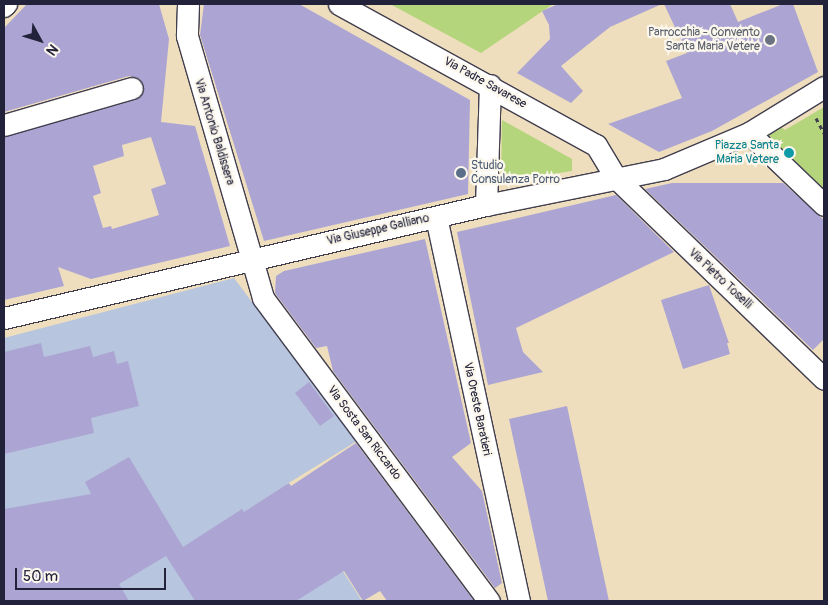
<!DOCTYPE html>
<html>
<head>
<meta charset="utf-8">
<style>
	body { margin:0 }
	#map { position:relative; width:828px; height:605px; overflow:hidden; background:#eedebd; font-family:Pangolin,sans-serif }
	div>[style] { position:absolute }
	[style*='--x'] { left:calc(var(--x)*1px); top:calc(var(--y)*1px); width:calc(var(--w)*1px); rotate:calc(var(--a)*1deg) }
	.industrial>* { inset:0; background:#b7c5de }
	.green>* { inset:0; background:#b5d57d }
	.building>* { inset:0; background:#aca5d3 }
	.path>* { height:3px; margin-top:-1.5px; transform-origin:0; background:repeating-linear-gradient(90deg,#413e4e 0 4px,transparent 0 8px) }
	.roads { filter:drop-shadow(1px 0 #413e4e) drop-shadow(-1px 0 #413e4e) drop-shadow(0 1px #413e4e) drop-shadow(0 -1px #413e4e) }
	.minor>* { height:21px; margin:-10.5px; padding:0 10.5px; transform-origin:10.5px; border-radius:10.5px; background:#fff }
	.dots>* { width:14px; height:14px; translate:-50% -50%; box-sizing:border-box; border:2px solid #fbf7ec; border-radius:50% }
	span { translate:-50% -50%; white-space:nowrap; text-align:center; line-height:1.15; -webkit-text-stroke:4.5px #fbf7ec; paint-order:stroke }
	.worship-label { font-size:12px; color:#5b616d }
	.right { translate:-100% -50%; text-align:right }
	.street-label { font-size:12px; color:#22223b }
	.culture-label { font-size:12px; color:#0d838f }
	.service-label { font-size:12px; color:#4e5e75 }
	.left { translate:0 -50%; text-align:left }
	.frame { position:absolute; inset:0; border:5px solid #22223b; pointer-events:none }
	.north { position:absolute; left:15px; top:15px; width:50px; height:50px; -webkit-text-stroke:4px #fbf7ec; paint-order:stroke; rotate:129deg; font-size:14px; font-weight:700; line-height:20px; text-align:center; color:#22223b }
	.north::after { content:''; display:block; margin:auto; width:18px; height:22px; background:#22223b; clip-path:polygon(50% 0,100% 100%,50% 72%,0 100%) }
	.scale { position:absolute; left:15px; top:568px; width:151px; height:22px; box-sizing:border-box; border:2px solid #22223b; border-top:0; padding-left:6px; font-size:15px; line-height:18px; white-space:nowrap; color:#22223b; -webkit-text-stroke:4px #fbf7ec; paint-order:stroke }
</style>
</head>
<body>
<div id="map">
	<div class="industrial">
		<div style="clip-path:polygon(234px 278px,357px 441px,287px 484px,362px 601px,4px 601px,4px 338px)"></div>
	</div>
	<div class="green">
		<div style="clip-path:polygon(390px 4px,553px 4px,481px 53px)"></div>
		<div style="clip-path:polygon(824px 107px,824px 189px,767px 134px,778px 125px,785px 130px)"></div>
		<div style="clip-path:polygon(502px 120px,572px 159px,572px 171px,501px 182px)"></div>
	</div>
	<div class="building">
		<div style="clip-path:polygon(evenodd,27px 4px,159px 4px,169px 39px,161px 122px,195px 126px,230px 246px,91px 279px,58px 267px,64px 286px,4px 300px,4px 137px,135px 100px,144px 91px,140px 79px,129px 76px,4px 112px,4px 28px,27px 4px,151px 137px,166px 184px,151px 189px,159px 215px,112px 229px,111px 226px,103px 228px,93px 196px,101px 193px,93px 166px,124px 156px,122px 145px,151px 137px)"></div>
		<div style="clip-path:polygon(204px 4px,299px 4px,470px 100px,468px 194px,264px 241px,200px 35px)"></div>
		<div style="clip-path:polygon(558px 4px,662px 4px,610px 27px,561px 66px,583px 91px,571px 103px,517px 73px,550px 39px,549px 25px,542px 11px)"></div>
		<div style="clip-path:polygon(664px 4px,730px 4px,738px 22px,783px 4px,793px 4px,818px 72px,712px 131px,659px 152px,608px 124px,682px 98px,666px 61px,687px 53px)"></div>
		<div style="clip-path:polygon(672px 183px,783px 183px,824px 220px,824px 339px,813px 350px,645px 189px)"></div>
		<div style="clip-path:polygon(616px 195px,674px 252px,516px 328px,523px 352px,543px 372px,488px 385px,457px 232px)"></div>
		<div style="clip-path:polygon(425px 239px,471px 443px,452px 457px,482px 491px,502px 583px,495px 588px,333px 371px,327px 346px,316px 348px,275px 293px,276px 276px,284px 271px)"></div>
		<div style="clip-path:polygon(709px 285px,729px 343px,727px 343px,730px 354px,683px 369px,661px 300px)"></div>
		<div style="clip-path:polygon(41px 343px,44px 357px,90px 346px,93px 357px,114px 351px,117px 364px,128px 361px,139px 406px,91px 418px,94px 433px,4px 454px,4px 352px)"></div>
		<div style="clip-path:polygon(309px 382px,334px 416px,320px 426px,295px 393px)"></div>
		<div style="clip-path:polygon(567px 406px,609px 601px,548px 601px,509px 419px)"></div>
		<div style="clip-path:polygon(356px 443px,474px 601px,387px 601px,380px 591px,363px 601px,344px 571px,296px 601px,195px 601px,166px 556px,119px 584px,129px 601px,4px 601px,4px 509px,91px 494px,85px 482px,129px 457px,183px 547px,242px 509px,244px 512px,289px 483px,291px 486px)"></div>
	</div>
	<div class="path">
		<div style="--x:816;--y:118;--w:17;--a:62"></div>
	</div>
	<div class="roads">
		<div class="minor">
			<div style="--x:188;--y:4;--w:32;--a:92"></div>
			<div style="--x:187;--y:36;--w:273;--a:73.8"></div>
			<div style="--x:263;--y:298;--w:378;--a:53.3"></div>
			<div style="--x:339;--y:4;--w:293;--a:28.8"></div>
			<div style="--x:596;--y:145;--w:39;--a:59"></div>
			<div style="--x:616;--y:178;--w:289;--a:44"></div>
			<div style="--x:4;--y:6;--w:3;--a:-45"></div>
			<div style="--x:4;--y:125;--w:133;--a:-16.1"></div>
			<div style="--x:749;--y:133;--w:104;--a:43.8"></div>
			<div style="--x:486;--y:205;--w:120;--a:-88.1"></div>
			<div style="--x:436;--y:217;--w:393;--a:77.8"></div>
			<div style="--x:4;--y:318;--w:495;--a:-13.2"></div>
			<div style="--x:486;--y:205;--w:182;--a:-11.4"></div>
			<div style="--x:664;--y:169;--w:92;--a:-23"></div>
			<div style="--x:749;--y:133;--w:88;--a:-31.5"></div>
		</div>
	</div>
	<div class="dots">
		<div style="left:770px;top:40px;background:#6b7280"></div>
		<div style="left:789px;top:153px;background:#0f9aa8"></div>
		<div style="left:461px;top:173px;background:#5c6f8a"></div>
	</div>
	<div class="worship-label">
		<span class="right" style="left:760px;top:40px">Parrocchia - Convento<br>Santa Maria Vetere</span>
	</div>
	<div class="street-label">
		<span style="left:485px;top:83px;rotate:29deg">Via Padre Savarese</span>
		<span style="left:214px;top:132px;rotate:73deg">Via Antonio Baldissera</span>
		<span style="left:378px;top:230px;rotate:-13deg">Via Giuseppe Galliano</span>
		<span style="left:720px;top:279px;rotate:43deg">Via Pietro Toselli</span>
		<span style="left:477px;top:409px;rotate:78deg">Via Oreste Baratieri</span>
		<span style="left:364px;top:433px;rotate:53deg">Via Sosta San Riccardo</span>
	</div>
	<div class="culture-label">
		<span class="right" style="left:779px;top:153px">Piazza Santa<br>Maria Vetere</span>
	</div>
	<div class="service-label">
		<span class="left" style="left:471px;top:173px">Studio<br>Consulenza Porro</span>
	</div>
	<div class="frame"></div>
	<div class="north">N</div>
	<div class="scale">50 m</div>
</div>
</body>
</html>
